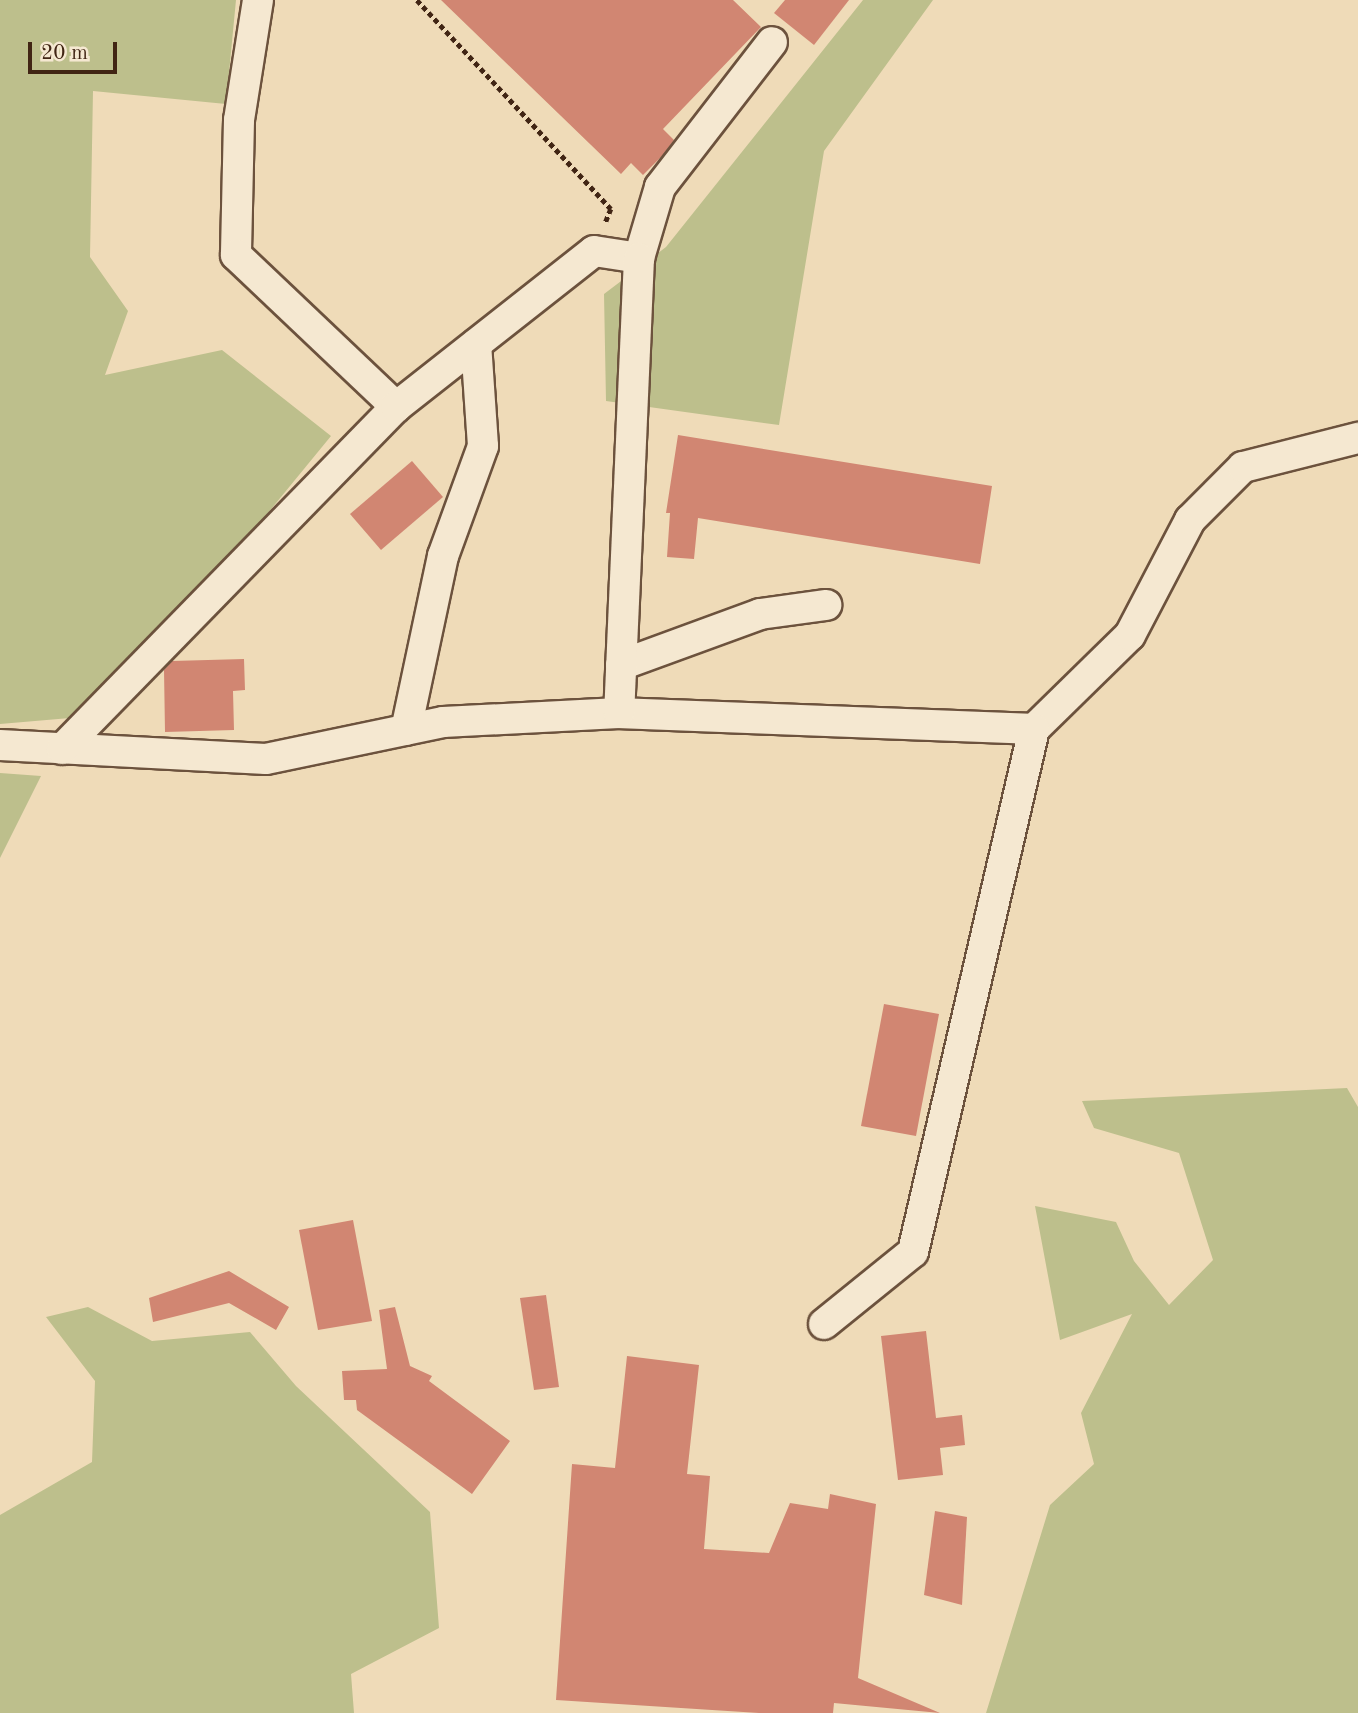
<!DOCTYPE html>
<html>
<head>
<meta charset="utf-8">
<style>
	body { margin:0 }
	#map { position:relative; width:1358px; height:1713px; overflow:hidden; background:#efdbb8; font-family:"Old Standard TT",serif }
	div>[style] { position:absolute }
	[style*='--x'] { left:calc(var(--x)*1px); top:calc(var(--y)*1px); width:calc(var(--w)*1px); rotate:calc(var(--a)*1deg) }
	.green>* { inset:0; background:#bdbf8c }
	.building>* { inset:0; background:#d18672 }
	.path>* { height:4.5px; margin-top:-2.25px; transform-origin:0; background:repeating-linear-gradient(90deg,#412514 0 5px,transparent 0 8.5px) }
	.roads { filter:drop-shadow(2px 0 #6c523d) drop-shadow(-2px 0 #6c523d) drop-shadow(0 2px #6c523d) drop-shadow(0 -2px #6c523d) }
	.minor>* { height:30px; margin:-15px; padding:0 15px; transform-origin:15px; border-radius:15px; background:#f5e8d1 }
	span { translate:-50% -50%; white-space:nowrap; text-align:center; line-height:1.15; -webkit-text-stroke:5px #f5e8d1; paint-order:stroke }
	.scale { position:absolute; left:28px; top:42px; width:89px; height:32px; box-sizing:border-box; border:4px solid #412514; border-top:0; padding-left:9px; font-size:21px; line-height:24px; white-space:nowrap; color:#412514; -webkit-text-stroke:5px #f5e8d1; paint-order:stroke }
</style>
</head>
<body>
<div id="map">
	<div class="green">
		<div style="clip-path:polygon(0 0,236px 0,226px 104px,93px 91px,90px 257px,128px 311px,105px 375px,222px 350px,331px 436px,249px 536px,70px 718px,0 724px)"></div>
		<div style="clip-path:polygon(863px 0,933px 0,824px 151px,779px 425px,606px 401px,604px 294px,666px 247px)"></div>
		<div style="clip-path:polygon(0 773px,41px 776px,0 858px)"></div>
		<div style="clip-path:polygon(1347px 1088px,1358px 1107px,1358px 1713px,986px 1713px,1050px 1505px,1094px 1464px,1081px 1413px,1132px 1314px,1060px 1340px,1035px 1206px,1116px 1222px,1134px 1261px,1169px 1305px,1213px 1260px,1179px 1153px,1094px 1128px,1082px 1101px)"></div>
		<div style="clip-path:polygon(88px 1307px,152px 1341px,250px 1332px,296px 1386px,430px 1512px,439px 1628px,351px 1674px,354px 1713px,0 1713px,0 1515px,92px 1462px,95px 1381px,46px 1317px)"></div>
	</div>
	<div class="building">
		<div style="clip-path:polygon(441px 0,733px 0,761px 27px,663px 129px,674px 140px,663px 155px,643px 175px,631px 163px,621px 174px)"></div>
		<div style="clip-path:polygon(785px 0,849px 0,814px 45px,774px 13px)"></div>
		<div style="clip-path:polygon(678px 435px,992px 486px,980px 564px,698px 518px,694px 559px,667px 557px,670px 513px,666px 513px)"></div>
		<div style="clip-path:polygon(412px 461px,443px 497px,381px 550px,350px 514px)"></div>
		<div style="clip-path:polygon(244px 659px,245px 690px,233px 691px,234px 730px,165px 732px,164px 670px,172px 661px)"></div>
		<div style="clip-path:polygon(884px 1004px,939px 1014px,916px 1136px,861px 1126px)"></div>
		<div style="clip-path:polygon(353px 1220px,372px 1321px,318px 1330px,299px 1230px)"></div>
		<div style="clip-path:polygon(229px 1271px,289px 1307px,276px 1330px,229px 1303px,153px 1322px,149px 1298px)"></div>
		<div style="clip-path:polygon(546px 1295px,559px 1387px,534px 1390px,520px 1298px)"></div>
		<div style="clip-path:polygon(395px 1307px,410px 1366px,432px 1376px,429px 1381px,510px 1441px,472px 1494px,357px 1410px,356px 1400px,344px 1400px,342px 1371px,387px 1369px,379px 1310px)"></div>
		<div style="clip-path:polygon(926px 1331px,936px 1418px,962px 1415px,965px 1445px,940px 1448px,943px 1475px,898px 1480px,881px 1336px)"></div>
		<div style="clip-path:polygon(627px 1356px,699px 1365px,687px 1474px,710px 1476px,704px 1549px,769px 1553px,790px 1503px,828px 1509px,830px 1494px,876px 1504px,858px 1678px,940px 1713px,834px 1703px,833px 1713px,759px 1713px,556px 1700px,572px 1464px,615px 1468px)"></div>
		<div style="clip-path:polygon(935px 1511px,967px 1517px,962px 1605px,924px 1595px)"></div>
	</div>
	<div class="path">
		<div style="--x:417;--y:0;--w:285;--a:47.1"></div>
		<div style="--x:611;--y:209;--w:16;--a:112"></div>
	</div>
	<div class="roads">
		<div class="minor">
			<div style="--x:258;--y:0;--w:121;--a:99"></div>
			<div style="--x:239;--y:120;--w:135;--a:91.3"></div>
			<div style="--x:236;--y:255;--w:221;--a:43.5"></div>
			<div style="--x:639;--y:258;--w:74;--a:-73.5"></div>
			<div style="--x:660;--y:187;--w:183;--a:-52.3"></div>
			<div style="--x:621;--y:665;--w:148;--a:-20.1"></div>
			<div style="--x:760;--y:614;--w:67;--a:-7.8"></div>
			<div style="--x:406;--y:730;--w:178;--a:-78"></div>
			<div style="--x:443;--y:556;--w:117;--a:-70"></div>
			<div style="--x:483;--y:446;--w:102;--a:-93.9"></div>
			<div style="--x:0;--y:745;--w:266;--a:3"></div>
			<div style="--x:266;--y:759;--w:181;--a:-11.8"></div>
			<div style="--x:443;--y:722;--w:176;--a:-2.9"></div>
			<div style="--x:619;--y:713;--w:415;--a:2.2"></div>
			<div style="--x:1034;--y:729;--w:134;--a:-44.4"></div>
			<div style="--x:1130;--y:635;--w:130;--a:-62.4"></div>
			<div style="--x:1190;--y:520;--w:75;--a:-45"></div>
			<div style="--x:1243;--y:467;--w:119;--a:-14.2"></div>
			<div style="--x:62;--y:749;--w:478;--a:-45.7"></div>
			<div style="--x:396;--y:407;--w:252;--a:-38.2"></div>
			<div style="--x:594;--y:251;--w:46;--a:8.8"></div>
			<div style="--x:639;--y:258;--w:455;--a:92.5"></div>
			<div style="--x:824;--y:1324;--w:114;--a:-39"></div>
			<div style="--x:913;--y:1252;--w:537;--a:-76.97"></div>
		</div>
	</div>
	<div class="scale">20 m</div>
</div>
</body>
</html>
